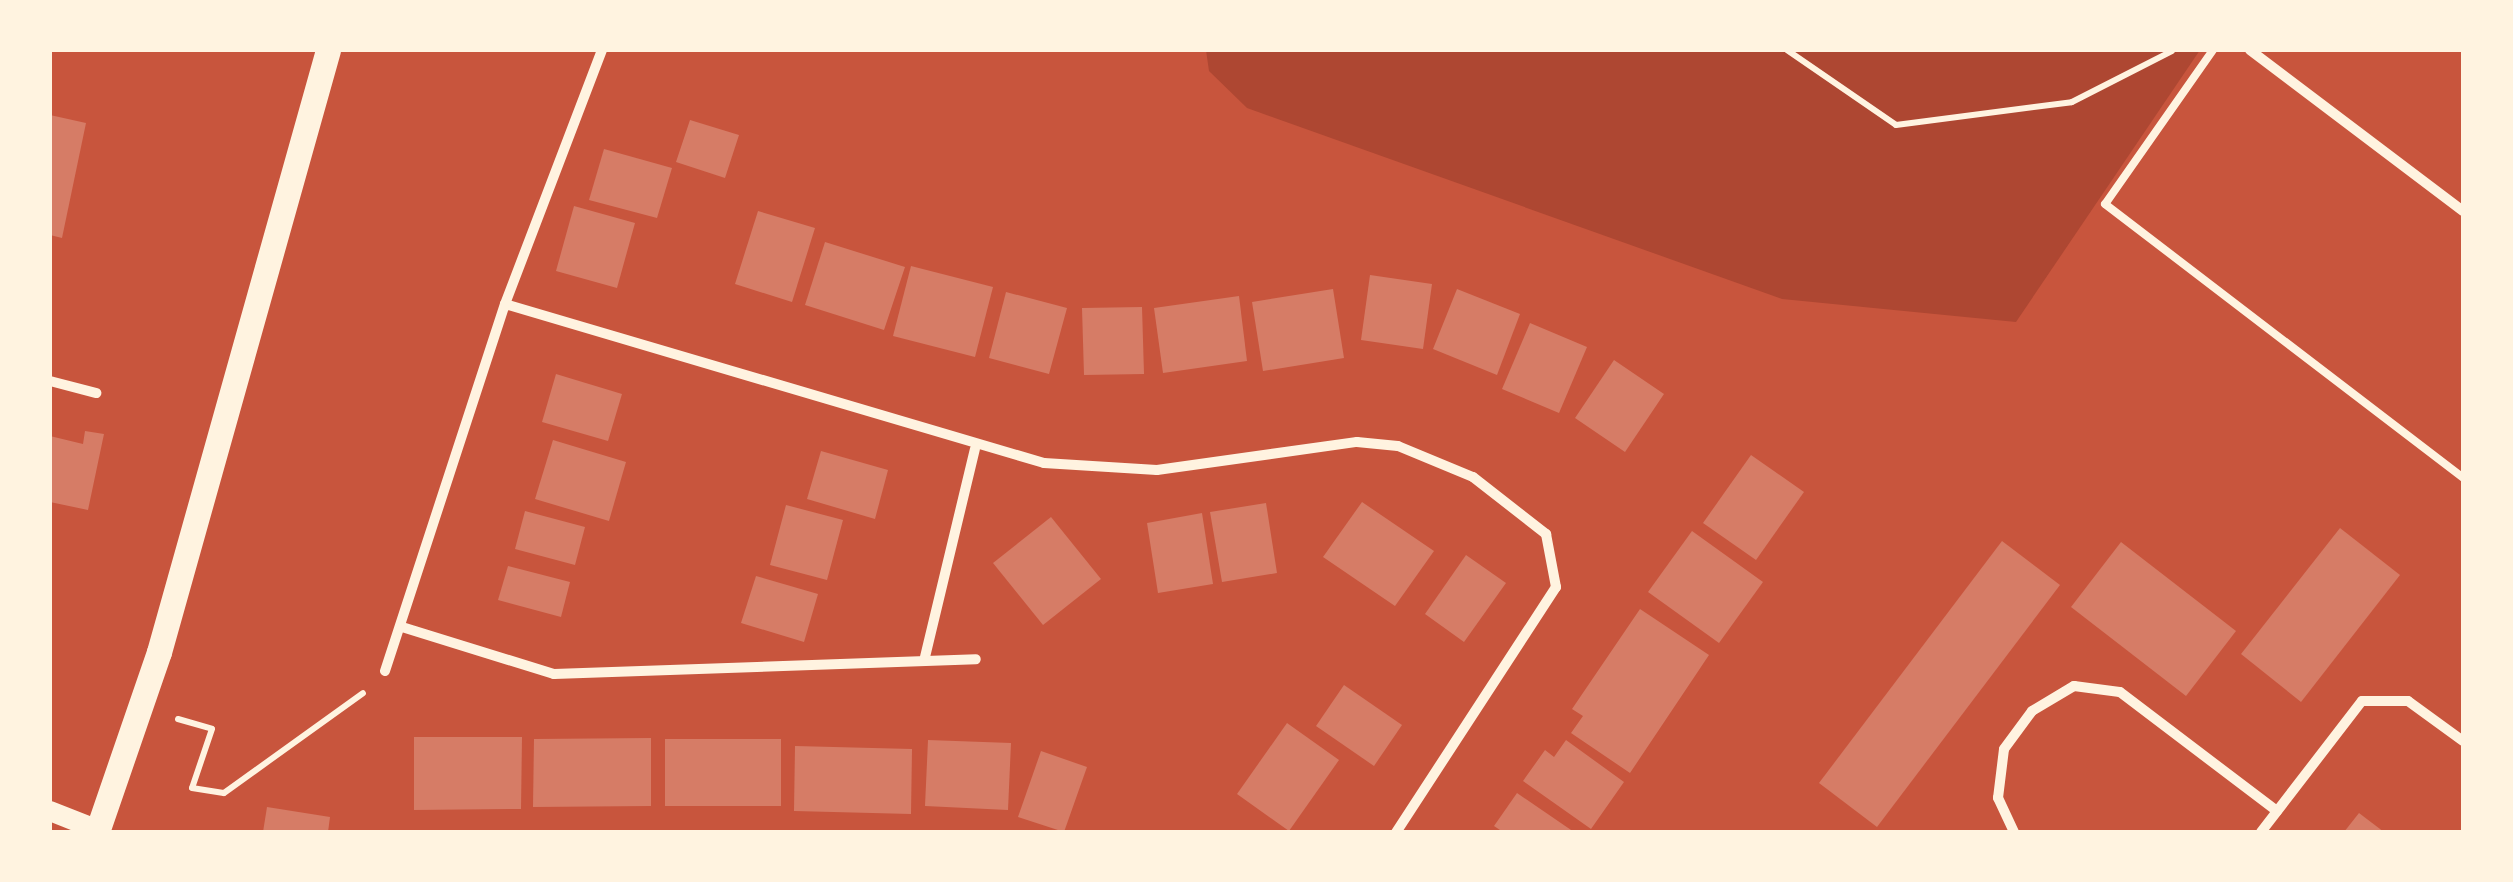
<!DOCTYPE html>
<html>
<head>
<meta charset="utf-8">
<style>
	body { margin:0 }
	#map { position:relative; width:2513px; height:882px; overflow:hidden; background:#c8553d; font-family:"Golos Text",sans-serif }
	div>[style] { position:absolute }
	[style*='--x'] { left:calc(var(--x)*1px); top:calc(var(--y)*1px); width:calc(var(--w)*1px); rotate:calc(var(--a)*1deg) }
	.green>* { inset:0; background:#ae4732 }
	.building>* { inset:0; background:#d67c66 }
	.path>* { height:6px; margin:-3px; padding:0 3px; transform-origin:3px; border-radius:3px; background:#fff3e0 }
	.service>* { height:8px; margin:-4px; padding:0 4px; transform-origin:4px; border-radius:4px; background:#fff3e0 }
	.minor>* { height:10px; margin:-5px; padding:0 5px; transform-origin:5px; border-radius:5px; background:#fff3e0 }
	.secondary>* { height:20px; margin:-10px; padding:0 10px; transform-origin:10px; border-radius:10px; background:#fff3e0 }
	.primary>* { height:25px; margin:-12.5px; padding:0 12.5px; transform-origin:12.5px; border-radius:12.5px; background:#fff3e0 }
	span { translate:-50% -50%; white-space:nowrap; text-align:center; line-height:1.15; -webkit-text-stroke:8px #fff3e0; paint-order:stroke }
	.frame { position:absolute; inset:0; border:52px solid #fff3e0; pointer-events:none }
</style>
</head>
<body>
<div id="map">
	<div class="green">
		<div style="clip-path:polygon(1206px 50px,2200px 50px,2016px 322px,1782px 299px,1247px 108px,1209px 71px)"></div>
	</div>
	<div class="building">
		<div style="clip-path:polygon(50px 115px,86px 123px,62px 238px,50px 235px)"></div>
		<div style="clip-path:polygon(690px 120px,739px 135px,725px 178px,676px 162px)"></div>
		<div style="clip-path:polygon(604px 149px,672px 168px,657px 218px,589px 200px)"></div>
		<div style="clip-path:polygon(574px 206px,635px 223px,617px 288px,556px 271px)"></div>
		<div style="clip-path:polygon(758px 211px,815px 228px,792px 302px,735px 284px)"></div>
		<div style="clip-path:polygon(825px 242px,905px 267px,884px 330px,805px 305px)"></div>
		<div style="clip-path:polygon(911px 266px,993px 287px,975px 357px,893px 336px)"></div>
		<div style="clip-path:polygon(1370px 275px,1432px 284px,1423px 349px,1361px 340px)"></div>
		<div style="clip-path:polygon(1333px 289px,1344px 358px,1263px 371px,1252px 302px)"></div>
		<div style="clip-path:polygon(1457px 289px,1520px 314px,1497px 375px,1433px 349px)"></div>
		<div style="clip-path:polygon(1006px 292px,1067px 308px,1049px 374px,989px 358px)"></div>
		<div style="clip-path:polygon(1239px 296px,1247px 361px,1163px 373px,1154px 308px)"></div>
		<div style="clip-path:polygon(1142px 307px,1144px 374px,1084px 375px,1082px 308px)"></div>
		<div style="clip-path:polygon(1530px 323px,1587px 347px,1559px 413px,1502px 389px)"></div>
		<div style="clip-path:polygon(1614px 360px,1664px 394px,1625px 452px,1575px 418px)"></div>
		<div style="clip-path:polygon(556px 374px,622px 394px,608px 441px,542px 422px)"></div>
		<div style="clip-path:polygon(85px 431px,104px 434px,88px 510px,50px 502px,50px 436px,83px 444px)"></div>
		<div style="clip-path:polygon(553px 440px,626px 462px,609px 521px,535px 499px)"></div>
		<div style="clip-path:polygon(821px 451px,888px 470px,875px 519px,807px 499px)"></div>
		<div style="clip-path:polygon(1751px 455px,1804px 492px,1756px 560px,1703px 523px)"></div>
		<div style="clip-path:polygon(1362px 502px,1434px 551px,1395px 606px,1323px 557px)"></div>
		<div style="clip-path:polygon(1266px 503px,1277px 573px,1222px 582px,1210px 512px)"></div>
		<div style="clip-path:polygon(786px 505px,843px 520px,827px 580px,770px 565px)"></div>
		<div style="clip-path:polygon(525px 511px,585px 527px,575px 565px,515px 549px)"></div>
		<div style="clip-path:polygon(1202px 513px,1213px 584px,1158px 593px,1147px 523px)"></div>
		<div style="clip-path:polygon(1051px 517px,1101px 579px,1043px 625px,993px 563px)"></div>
		<div style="clip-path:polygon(2340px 528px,2400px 575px,2301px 702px,2241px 654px)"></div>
		<div style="clip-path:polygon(1692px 531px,1763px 582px,1719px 643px,1648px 592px)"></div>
		<div style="clip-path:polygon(2002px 541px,2060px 585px,1877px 827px,1819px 783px)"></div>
		<div style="clip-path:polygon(2121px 542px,2236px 631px,2186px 696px,2071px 607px)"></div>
		<div style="clip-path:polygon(1466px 555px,1506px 583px,1464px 642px,1425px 614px)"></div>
		<div style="clip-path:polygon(508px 566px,570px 582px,561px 617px,498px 600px)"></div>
		<div style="clip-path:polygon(756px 576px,818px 594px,804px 642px,741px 623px)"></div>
		<div style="clip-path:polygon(1640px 609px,1709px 655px,1630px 773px,1571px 733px,1583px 716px,1572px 709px)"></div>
		<div style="clip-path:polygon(1344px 685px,1402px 725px,1374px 766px,1316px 726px)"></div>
		<div style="clip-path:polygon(1287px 723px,1339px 760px,1289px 831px,1237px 794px)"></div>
		<div style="clip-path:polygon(414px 737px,522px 737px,521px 809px,414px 810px)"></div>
		<div style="clip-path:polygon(651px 738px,651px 806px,533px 807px,534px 739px)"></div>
		<div style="clip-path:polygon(665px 739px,781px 739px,781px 806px,665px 806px)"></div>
		<div style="clip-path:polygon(928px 740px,1011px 743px,1008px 810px,925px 806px)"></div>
		<div style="clip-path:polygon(1566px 740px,1624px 782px,1591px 829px,1523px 781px,1545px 750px,1554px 757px)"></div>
		<div style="clip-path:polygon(795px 746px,912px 749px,911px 814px,794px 811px)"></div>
		<div style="clip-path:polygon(1041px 751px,1087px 767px,1064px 832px,1018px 817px)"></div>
		<div style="clip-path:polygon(1517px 793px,1574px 832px,1503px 832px,1494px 826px)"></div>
		<div style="clip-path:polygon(267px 807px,330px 817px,328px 832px,263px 832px)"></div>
		<div style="clip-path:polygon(2359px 813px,2384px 832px,2344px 832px)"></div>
	</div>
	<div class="path">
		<div style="--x:1787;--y:50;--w:132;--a:34.5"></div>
		<div style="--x:1896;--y:125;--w:177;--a:-7.4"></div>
		<div style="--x:2072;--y:102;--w:112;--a:-27"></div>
		<div style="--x:178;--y:719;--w:35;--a:16"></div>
		<div style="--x:212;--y:729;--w:62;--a:108.7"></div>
		<div style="--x:192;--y:788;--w:32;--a:9"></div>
		<div style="--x:224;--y:793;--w:171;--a:-35.7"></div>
	</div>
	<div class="service">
		<div style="--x:2213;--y:50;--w:188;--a:125"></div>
		<div style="--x:2105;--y:204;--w:451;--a:37.4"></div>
	</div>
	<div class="minor">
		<div style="--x:2250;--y:50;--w:267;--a:37.1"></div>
		<div style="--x:505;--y:304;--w:562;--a:16.44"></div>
		<div style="--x:1044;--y:463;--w:113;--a:3.5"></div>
		<div style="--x:1157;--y:470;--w:202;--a:-8"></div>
		<div style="--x:1357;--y:442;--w:41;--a:5.6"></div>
		<div style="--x:1398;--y:446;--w:81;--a:22.5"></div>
		<div style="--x:1473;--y:477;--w:93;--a:38"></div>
		<div style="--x:1546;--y:534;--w:54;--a:79.3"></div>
		<div style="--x:1556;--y:587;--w:293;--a:123.1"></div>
		<div style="--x:50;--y:381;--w:48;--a:14.6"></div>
		<div style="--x:402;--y:627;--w:159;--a:17.2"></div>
		<div style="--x:554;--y:674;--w:422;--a:-2"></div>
		<div style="--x:925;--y:657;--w:214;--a:-76.5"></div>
		<div style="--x:385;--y:671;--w:386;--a:-71.9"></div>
		<div style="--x:505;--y:304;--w:272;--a:-69.1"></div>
		<div style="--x:2014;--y:832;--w:38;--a:-115"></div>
		<div style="--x:1998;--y:798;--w:49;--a:-83"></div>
		<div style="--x:2004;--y:749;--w:47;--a:-53.6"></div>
		<div style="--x:2032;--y:711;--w:49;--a:-30.8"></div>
		<div style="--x:2074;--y:686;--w:46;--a:7.4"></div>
		<div style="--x:2120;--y:692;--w:197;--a:37.2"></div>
		<div style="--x:2261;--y:832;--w:165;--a:-52.4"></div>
		<div style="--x:2362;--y:701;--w:46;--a:0"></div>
		<div style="--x:2408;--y:701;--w:68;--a:36"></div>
	</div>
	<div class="secondary">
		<div style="--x:50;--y:811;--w:52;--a:21.6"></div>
	</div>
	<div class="primary">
		<div style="--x:97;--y:832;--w:190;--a:-71"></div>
		<div style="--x:159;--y:652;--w:625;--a:-74.32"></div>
	</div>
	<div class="frame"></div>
</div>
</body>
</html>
